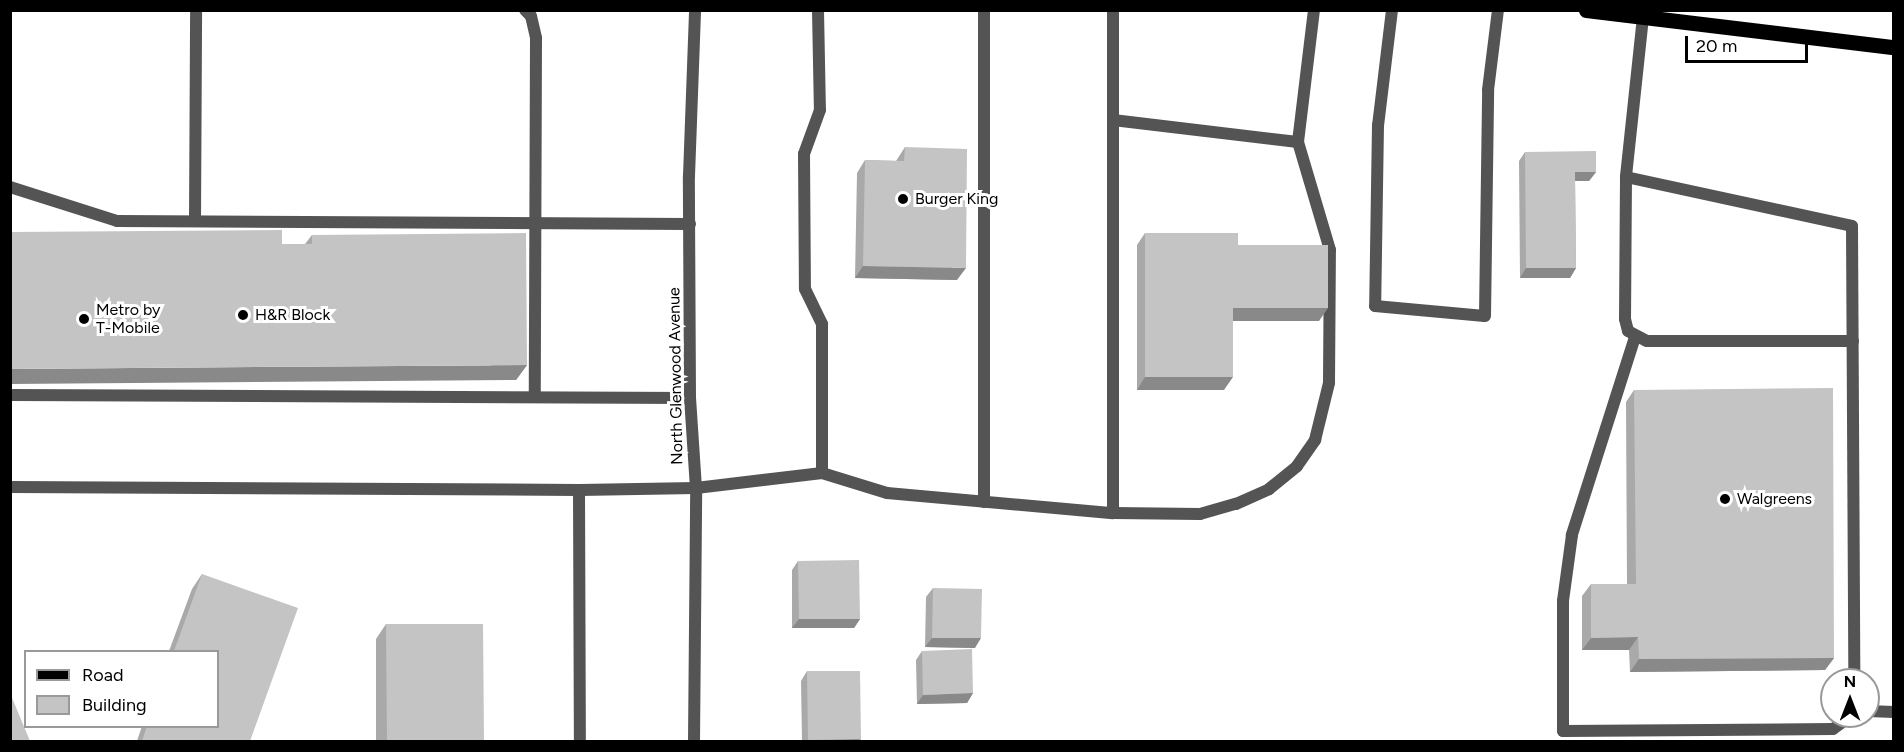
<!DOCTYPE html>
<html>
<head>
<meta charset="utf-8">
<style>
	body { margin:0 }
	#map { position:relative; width:1904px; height:752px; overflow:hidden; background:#fff; font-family:Figtree,sans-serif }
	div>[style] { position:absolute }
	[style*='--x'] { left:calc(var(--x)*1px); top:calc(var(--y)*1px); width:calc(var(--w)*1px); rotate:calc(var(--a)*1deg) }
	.service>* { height:12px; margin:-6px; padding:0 6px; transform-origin:6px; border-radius:6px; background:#545454 }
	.minor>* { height:12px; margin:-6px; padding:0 6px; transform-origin:6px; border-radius:6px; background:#545454 }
	.primary>* { height:15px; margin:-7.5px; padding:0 7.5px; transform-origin:7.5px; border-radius:7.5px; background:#000 }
	.wall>* { inset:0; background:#a9a9a9 }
	.shaded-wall>* { inset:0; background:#898989 }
	.building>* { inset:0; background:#c4c4c4 }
	.dots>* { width:16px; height:16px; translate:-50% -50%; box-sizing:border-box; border:3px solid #fff; border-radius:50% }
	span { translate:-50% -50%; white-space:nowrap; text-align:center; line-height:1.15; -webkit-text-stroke:6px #fff; paint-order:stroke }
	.poi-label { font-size:16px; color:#000 }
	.left { translate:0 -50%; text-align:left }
	.street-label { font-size:16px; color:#000 }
	.frame { position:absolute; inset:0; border:12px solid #000; pointer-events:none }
	.legend { position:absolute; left:24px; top:650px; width:195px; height:78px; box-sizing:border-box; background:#fff; border:2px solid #999; margin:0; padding:8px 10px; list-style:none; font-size:18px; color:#000 }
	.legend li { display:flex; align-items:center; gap:12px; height:30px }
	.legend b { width:30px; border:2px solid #999 }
	.north { position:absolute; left:1820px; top:668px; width:60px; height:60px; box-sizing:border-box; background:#fff; border:2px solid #999; border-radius:50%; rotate:0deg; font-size:16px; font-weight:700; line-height:24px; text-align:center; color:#000 }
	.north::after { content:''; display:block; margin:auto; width:21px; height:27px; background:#000; clip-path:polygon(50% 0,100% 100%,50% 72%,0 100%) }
	.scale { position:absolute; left:1685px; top:36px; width:123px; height:27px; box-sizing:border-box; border:3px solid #000; border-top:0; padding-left:8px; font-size:18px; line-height:21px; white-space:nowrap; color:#000; -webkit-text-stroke:4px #fff; paint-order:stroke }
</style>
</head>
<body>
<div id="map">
	<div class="service">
		<div style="--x:525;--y:10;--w:8;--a:45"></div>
		<div style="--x:531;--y:16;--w:23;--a:77"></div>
		<div style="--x:536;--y:38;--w:359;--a:90.2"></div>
		<div style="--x:818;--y:10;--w:100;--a:88.9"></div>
		<div style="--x:820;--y:110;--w:47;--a:110"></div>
		<div style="--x:804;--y:154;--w:135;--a:89.6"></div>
		<div style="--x:805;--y:289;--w:39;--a:64"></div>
		<div style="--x:822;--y:324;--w:149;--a:90"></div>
		<div style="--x:984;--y:10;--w:492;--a:90"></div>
		<div style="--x:1113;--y:10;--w:503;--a:90"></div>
		<div style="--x:1392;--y:10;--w:116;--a:96.9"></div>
		<div style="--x:1378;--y:125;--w:181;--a:90.9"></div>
		<div style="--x:1375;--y:306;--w:110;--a:5.2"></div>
		<div style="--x:1485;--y:316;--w:226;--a:-89.2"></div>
		<div style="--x:1488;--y:90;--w:81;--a:-82.9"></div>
		<div style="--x:1643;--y:17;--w:161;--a:96.1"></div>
		<div style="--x:1626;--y:177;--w:142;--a:90.4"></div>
		<div style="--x:1625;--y:319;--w:12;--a:76"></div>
		<div style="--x:1628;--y:331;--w:21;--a:28"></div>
		<div style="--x:1647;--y:341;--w:206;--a:0"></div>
		<div style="--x:1113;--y:120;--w:186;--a:6.8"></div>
		<div style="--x:1626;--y:177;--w:231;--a:12.2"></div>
		<div style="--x:1852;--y:226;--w:454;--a:89.7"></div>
		<div style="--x:10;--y:187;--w:112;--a:17.6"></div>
		<div style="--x:117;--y:221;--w:573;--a:0.3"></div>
		<div style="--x:195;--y:221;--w:211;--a:-89.7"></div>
		<div style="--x:1635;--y:337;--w:208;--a:107.7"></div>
		<div style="--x:1572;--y:535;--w:67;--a:97.8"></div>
		<div style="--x:1563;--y:601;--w:130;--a:90"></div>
		<div style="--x:1563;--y:731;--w:270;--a:-0.4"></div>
		<div style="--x:1833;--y:729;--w:22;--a:-36"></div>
		<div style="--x:10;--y:395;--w:680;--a:0.25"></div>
		<div style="--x:10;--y:487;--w:569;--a:0.3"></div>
		<div style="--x:579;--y:490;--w:117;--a:-1"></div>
		<div style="--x:696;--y:488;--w:127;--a:-6.8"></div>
		<div style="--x:822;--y:473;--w:68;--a:17.1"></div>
		<div style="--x:887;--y:493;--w:227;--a:5.1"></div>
		<div style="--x:1113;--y:513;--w:87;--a:0.7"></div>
		<div style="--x:1200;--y:514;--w:37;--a:-16"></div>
		<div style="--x:1236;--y:504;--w:36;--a:-24"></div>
		<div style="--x:1269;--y:489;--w:36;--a:-39"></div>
		<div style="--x:1297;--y:466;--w:32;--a:-55"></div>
		<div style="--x:1315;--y:440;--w:59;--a:-76.2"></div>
		<div style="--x:1329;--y:383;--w:133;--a:-89.6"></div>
		<div style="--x:1330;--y:250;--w:113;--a:-106.5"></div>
		<div style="--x:1298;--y:142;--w:133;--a:-83.1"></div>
		<div style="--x:579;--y:490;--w:252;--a:89.8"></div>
		<div style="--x:1868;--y:711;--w:26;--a:2"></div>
	</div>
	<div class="minor">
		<div style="--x:694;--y:742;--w:254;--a:-89.5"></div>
		<div style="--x:696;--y:488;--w:90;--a:-93.8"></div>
		<div style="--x:690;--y:398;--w:222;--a:-90.3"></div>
		<div style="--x:689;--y:176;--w:166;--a:-87.9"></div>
	</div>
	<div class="primary">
		<div style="--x:1586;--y:10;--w:310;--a:6.9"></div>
	</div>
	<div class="wall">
		<div style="clip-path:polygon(905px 147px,957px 280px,855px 278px,857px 173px,865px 160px,896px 161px)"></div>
		<div style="clip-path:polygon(1525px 152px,1596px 172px,1589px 181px,1575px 181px,1576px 268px,1570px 278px,1520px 278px,1519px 161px)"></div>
		<div style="clip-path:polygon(1145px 233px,1238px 245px,1319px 321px,1233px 321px,1224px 390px,1137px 390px,1137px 245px)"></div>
		<div style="clip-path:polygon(312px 235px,527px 365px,516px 380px,282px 244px,305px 244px)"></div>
		<div style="clip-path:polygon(1634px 390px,1834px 658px,1825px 670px,1630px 672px,1629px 650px,1582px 650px,1582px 596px,1591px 584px,1627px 584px,1626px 402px)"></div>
		<div style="clip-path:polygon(798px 561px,860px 619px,854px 628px,792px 628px,792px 570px)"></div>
		<div style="clip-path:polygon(202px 574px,250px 741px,137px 741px,142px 726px,218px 726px,218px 651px,169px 651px,192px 589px)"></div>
		<div style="clip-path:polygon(933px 588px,975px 648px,925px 647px,926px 597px)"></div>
		<div style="clip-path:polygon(386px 624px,484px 741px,376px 741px,376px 639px)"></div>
		<div style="clip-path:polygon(922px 651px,973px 693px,967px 703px,917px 704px,916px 660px)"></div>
		<div style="clip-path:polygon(807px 671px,859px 741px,802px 741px,801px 681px)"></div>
	</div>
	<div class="shaded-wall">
		<div style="clip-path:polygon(1575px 172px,1596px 172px,1589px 181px,1569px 181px)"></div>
		<div style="clip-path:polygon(863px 266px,966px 268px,957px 280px,855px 278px)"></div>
		<div style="clip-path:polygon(1526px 268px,1576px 268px,1570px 278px,1520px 278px)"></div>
		<div style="clip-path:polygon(1233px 308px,1328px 308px,1319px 321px,1224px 321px)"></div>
		<div style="clip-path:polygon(527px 365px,516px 380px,10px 384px,10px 369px)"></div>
		<div style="clip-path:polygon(1145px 377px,1233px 377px,1224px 390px,1137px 390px)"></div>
		<div style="clip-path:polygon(799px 619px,860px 619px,854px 628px,792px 628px)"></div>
		<div style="clip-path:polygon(1638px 637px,1629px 650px,1582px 650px,1591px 638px)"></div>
		<div style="clip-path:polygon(932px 638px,981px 638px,975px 648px,925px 647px)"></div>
		<div style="clip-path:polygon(1834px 658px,1825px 670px,1630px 672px,1639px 659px)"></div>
		<div style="clip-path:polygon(973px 693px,967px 703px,917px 704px,923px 695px)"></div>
		<div style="clip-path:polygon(861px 739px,859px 741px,807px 741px,808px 740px)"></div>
	</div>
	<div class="building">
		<div style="clip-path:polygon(905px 147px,967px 149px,966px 268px,863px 266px,865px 160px,904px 161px)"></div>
		<div style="clip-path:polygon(1596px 151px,1596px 172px,1575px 172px,1576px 268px,1526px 268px,1525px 152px)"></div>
		<div style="clip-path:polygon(282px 230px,282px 244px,312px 244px,312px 235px,526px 233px,527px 365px,10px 369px,10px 232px)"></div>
		<div style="clip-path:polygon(1145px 233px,1238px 233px,1238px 245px,1328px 245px,1328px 308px,1233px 308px,1233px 377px,1145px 377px)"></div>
		<div style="clip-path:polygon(1833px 388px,1834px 658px,1639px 659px,1638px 637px,1591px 638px,1591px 584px,1636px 584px,1634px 390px)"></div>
		<div style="clip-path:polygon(859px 560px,860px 619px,799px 619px,798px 561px)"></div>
		<div style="clip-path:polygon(202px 574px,298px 608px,250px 741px,142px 741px,147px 726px,218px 726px,218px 651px,174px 651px)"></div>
		<div style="clip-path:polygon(933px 588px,982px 589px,981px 638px,932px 638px)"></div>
		<div style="clip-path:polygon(386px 624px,483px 624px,484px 741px,387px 741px)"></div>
		<div style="clip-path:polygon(972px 649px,973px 693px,923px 695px,922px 651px)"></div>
		<div style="clip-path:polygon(807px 671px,860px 671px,861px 739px,808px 740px)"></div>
		<div style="clip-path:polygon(10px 693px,30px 741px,10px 741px)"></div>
	</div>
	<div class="dots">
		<div style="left:903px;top:199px;background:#000"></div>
		<div style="left:243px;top:315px;background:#000"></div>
		<div style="left:84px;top:319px;background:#000"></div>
		<div style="left:1725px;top:499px;background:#000"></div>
	</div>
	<div class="poi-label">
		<span class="left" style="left:915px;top:199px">Burger King</span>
		<span class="left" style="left:96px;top:319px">Metro by<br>T-Mobile</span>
		<span class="left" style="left:255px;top:315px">H&amp;R Block</span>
		<span class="left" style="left:1737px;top:499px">Walgreens</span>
	</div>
	<div class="street-label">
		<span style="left:676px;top:376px;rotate:-91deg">North Glenwood Avenue</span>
	</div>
	<div class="frame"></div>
	<ul class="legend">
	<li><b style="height:8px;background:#000"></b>Road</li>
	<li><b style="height:16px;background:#c4c4c4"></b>Building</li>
	</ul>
	<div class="north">N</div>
	<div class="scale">20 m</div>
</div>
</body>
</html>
